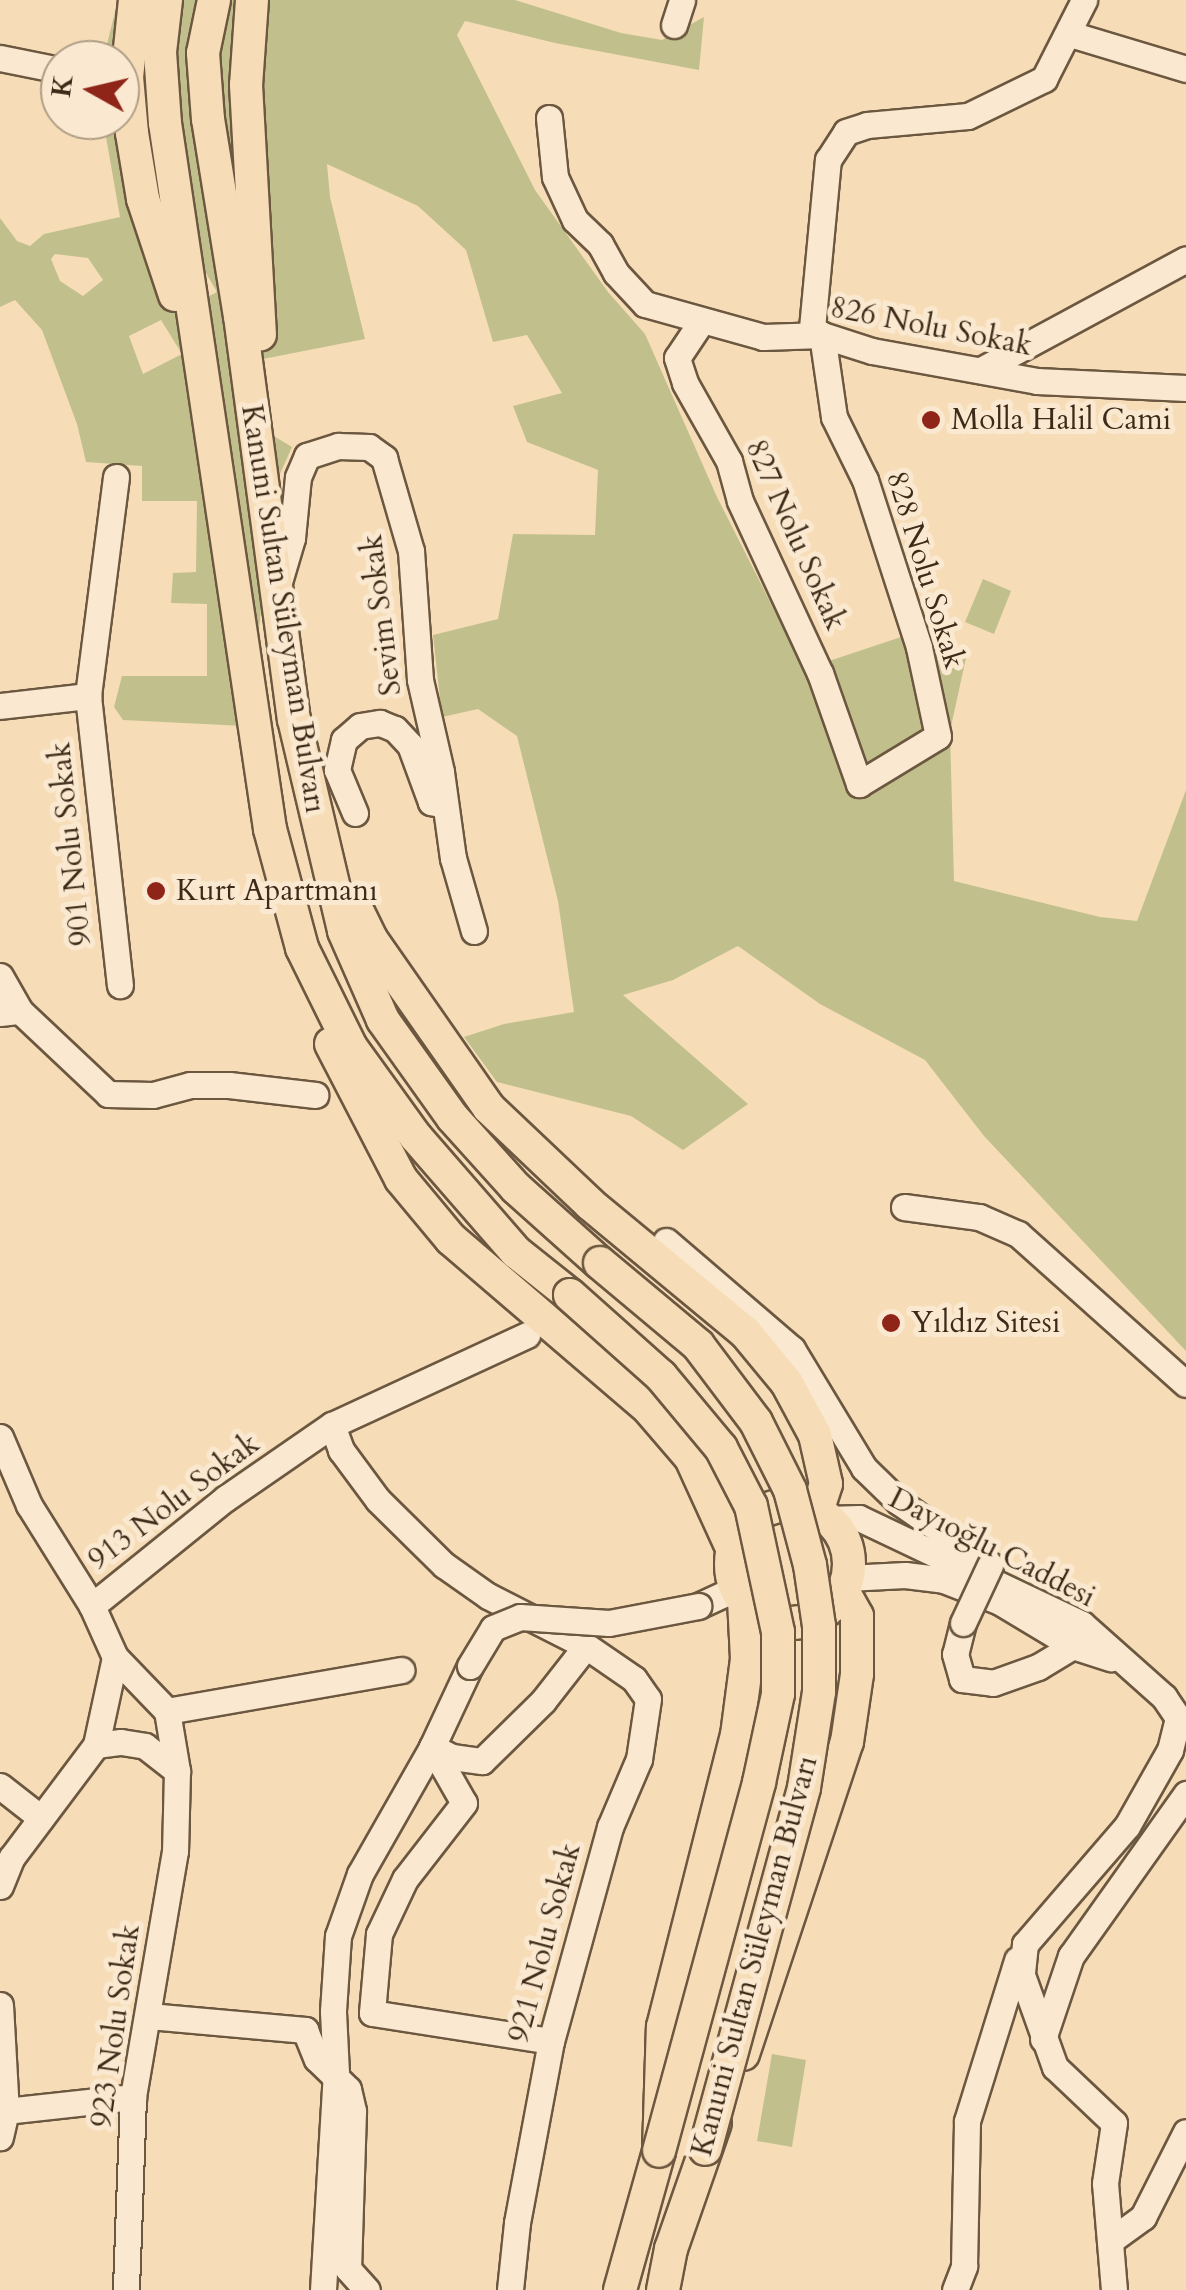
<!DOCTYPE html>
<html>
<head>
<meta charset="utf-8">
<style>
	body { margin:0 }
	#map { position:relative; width:1186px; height:2290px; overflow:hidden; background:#f7ddb7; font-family:Cardo,serif }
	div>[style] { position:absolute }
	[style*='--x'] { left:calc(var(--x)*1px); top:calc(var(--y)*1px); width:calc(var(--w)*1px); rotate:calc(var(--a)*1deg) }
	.green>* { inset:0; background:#c1c08c }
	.roads { filter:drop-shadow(2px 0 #6c5740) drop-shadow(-2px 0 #6c5740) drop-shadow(0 2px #6c5740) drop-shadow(0 -2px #6c5740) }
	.minor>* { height:25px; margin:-12.5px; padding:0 12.5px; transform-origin:12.5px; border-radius:12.5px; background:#fae9d0 }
	.major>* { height:32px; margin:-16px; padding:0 16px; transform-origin:16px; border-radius:16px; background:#f7ddb7 }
	.major>.ring { margin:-16px; padding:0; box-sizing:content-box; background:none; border:32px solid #f7ddb7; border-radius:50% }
	.bridges { filter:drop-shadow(2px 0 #6c5740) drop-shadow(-2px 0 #6c5740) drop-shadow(0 2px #6c5740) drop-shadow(0 -2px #6c5740) }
	.minor-bridge>* { height:25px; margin:-12.5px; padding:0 12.5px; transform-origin:12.5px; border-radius:12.5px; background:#fae9d0 }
	.major-bridge>* { height:32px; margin:-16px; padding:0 16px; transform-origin:16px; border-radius:16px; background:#f7ddb7 }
	.dots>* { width:28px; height:28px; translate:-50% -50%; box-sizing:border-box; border:5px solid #fae9d0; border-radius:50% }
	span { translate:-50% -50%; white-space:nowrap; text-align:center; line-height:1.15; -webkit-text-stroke:10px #fae9d0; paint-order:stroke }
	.street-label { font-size:30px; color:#3e2a18 }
	.poi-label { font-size:30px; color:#3e2a18 }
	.left { translate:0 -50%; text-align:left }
	.north { position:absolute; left:40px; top:40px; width:100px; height:100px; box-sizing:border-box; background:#fae9d0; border:2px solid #af9d86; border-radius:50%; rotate:278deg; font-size:28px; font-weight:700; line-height:40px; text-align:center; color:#3e2a18 }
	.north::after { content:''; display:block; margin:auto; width:35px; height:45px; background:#8f2418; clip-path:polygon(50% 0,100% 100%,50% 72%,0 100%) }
</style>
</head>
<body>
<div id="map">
	<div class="green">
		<div style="clip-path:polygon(evenodd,118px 0,515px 0,621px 33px,662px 40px,704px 17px,699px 70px,555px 43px,465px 21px,457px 35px,535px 190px,608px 292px,645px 334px,717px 497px,800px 661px,823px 663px,931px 627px,966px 658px,950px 731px,954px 881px,1100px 917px,1137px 921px,1186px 790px,1186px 1351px,984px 1136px,925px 1060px,820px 1004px,738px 946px,673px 980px,623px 995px,748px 1104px,683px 1150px,631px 1116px,497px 1082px,464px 1037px,504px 1024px,574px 1012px,558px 901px,517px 736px,478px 709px,442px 717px,433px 635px,498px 619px,513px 534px,595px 535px,598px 470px,527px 442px,513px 406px,562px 393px,527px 335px,493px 342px,466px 250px,418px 206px,327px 164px,330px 197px,365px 339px,258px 360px,262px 429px,292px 447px,271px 494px,260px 621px,244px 726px,123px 720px,114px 707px,122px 676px,207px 676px,207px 604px,171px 603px,173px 573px,196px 572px,197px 501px,142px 501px,142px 466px,86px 462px,77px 424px,42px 330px,15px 300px,0 307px,0 218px,17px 241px,30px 246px,44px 234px,120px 217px,103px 120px,120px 120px,120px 60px,103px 60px,118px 0,191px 247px,217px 292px,182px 310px,191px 247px,118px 0,55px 254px,88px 258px,103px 280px,83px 296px,60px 281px,51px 259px,55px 254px,118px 0,161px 320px,182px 354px,143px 374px,129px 336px,161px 320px)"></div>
		<div style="clip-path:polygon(983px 579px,1011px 591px,994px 634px,965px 622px)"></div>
		<div style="clip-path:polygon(772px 2054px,806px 2060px,792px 2147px,757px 2141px)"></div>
	</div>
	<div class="roads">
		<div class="minor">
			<div style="--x:674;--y:25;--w:26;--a:-72"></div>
			<div style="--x:1070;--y:34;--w:121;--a:16.8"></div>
			<div style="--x:0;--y:58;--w:61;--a:11.3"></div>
			<div style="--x:549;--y:118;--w:59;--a:84.2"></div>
			<div style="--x:555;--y:177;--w:47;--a:65.1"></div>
			<div style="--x:575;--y:220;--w:35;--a:44"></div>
			<div style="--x:600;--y:244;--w:33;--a:61"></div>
			<div style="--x:616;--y:273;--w:42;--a:46.9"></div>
			<div style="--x:645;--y:304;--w:123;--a:15.6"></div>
			<div style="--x:763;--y:337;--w:59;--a:-1.9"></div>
			<div style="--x:822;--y:335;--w:52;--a:17.7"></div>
			<div style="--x:872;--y:351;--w:168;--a:10.3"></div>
			<div style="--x:1037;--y:381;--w:149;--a:2.7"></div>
			<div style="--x:701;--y:322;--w:43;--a:123.7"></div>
			<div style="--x:677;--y:358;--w:26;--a:72"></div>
			<div style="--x:685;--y:383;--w:90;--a:60.6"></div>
			<div style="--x:729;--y:461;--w:41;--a:74.6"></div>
			<div style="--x:740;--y:501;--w:190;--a:65.1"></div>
			<div style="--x:820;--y:673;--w:118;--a:70.6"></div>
			<div style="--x:859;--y:784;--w:92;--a:-31.3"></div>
			<div style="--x:938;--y:736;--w:91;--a:-102.1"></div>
			<div style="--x:919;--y:647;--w:176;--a:-107.9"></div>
			<div style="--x:865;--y:480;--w:70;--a:-116.2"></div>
			<div style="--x:834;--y:417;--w:83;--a:-98.3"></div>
			<div style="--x:822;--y:335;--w:12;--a:-145"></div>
			<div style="--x:812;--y:328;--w:169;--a:-84.6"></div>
			<div style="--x:828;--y:160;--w:33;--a:-57"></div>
			<div style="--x:846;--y:132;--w:22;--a:-18"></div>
			<div style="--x:867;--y:125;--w:101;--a:-5.1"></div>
			<div style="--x:968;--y:116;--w:85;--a:-26"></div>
			<div style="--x:1044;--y:79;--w:89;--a:-63.1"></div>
			<div style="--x:981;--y:370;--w:233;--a:-28.4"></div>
			<div style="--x:116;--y:477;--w:221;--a:97.3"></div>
			<div style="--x:88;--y:696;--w:291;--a:83.7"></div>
			<div style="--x:279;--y:582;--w:46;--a:-73.5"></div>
			<div style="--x:292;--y:538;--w:61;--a:-84.4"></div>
			<div style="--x:298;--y:477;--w:23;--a:-67"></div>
			<div style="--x:307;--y:456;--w:33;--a:-18"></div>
			<div style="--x:338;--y:446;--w:31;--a:2"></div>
			<div style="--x:369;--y:447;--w:19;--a:36"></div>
			<div style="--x:384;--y:458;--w:97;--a:73.8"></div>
			<div style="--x:411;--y:551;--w:129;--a:86"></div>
			<div style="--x:420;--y:680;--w:94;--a:77.1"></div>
			<div style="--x:441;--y:772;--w:87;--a:82.1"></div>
			<div style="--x:453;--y:858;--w:76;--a:74"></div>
			<div style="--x:0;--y:706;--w:89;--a:-6.5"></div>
			<div style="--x:355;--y:813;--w:47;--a:-112.7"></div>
			<div style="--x:337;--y:770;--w:31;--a:-77"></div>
			<div style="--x:344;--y:740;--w:21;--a:-41"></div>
			<div style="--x:360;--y:726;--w:20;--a:-9"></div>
			<div style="--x:380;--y:723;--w:16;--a:22"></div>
			<div style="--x:395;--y:729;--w:22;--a:47"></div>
			<div style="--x:410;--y:745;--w:61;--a:69.8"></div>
			<div style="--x:431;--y:802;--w:14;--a:12"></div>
			<div style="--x:0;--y:976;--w:40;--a:60.3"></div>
			<div style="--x:0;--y:1013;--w:20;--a:-6"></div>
			<div style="--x:20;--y:1011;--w:121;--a:43.3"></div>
			<div style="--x:108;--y:1094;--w:45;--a:1.3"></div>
			<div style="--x:153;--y:1095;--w:38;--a:-15"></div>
			<div style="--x:190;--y:1085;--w:39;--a:0"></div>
			<div style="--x:229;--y:1085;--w:87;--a:6.6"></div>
			<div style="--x:904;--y:1207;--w:76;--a:7.6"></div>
			<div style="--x:979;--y:1217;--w:43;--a:23.6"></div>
			<div style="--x:1018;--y:1234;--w:225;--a:41.8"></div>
			<div style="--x:666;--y:1241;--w:166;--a:40.6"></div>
			<div style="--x:792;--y:1349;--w:139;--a:58.8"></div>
			<div style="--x:864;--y:1468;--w:49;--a:44.2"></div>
			<div style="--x:899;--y:1502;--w:111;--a:34.7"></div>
			<div style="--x:332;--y:1425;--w:27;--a:70"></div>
			<div style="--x:341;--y:1450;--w:62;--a:53.5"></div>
			<div style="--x:378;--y:1500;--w:93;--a:44.6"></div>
			<div style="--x:444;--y:1565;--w:54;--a:35.2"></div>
			<div style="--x:488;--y:1596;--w:110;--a:27"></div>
			<div style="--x:586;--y:1646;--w:58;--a:34.5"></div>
			<div style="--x:634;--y:1679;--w:24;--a:55"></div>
			<div style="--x:648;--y:1699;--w:61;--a:98.5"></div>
			<div style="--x:639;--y:1759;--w:74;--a:113.1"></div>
			<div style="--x:610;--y:1827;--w:222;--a:105.4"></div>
			<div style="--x:551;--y:2041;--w:185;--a:100.6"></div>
			<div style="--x:517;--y:2223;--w:67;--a:96"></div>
			<div style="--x:0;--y:1437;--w:74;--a:66.9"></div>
			<div style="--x:29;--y:1505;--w:119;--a:58"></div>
			<div style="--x:828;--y:1519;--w:31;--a:-2"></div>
			<div style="--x:859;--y:1518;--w:247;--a:25.4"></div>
			<div style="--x:1082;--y:1624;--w:110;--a:41.7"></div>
			<div style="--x:1164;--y:1697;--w:25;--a:56"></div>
			<div style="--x:1178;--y:1718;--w:33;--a:104"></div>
			<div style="--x:1170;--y:1750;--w:87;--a:119.5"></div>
			<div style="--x:1127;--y:1826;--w:156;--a:130.8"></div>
			<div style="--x:1025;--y:1944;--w:31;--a:96"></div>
			<div style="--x:1022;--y:1975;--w:98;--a:70.3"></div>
			<div style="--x:1055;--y:2067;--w:81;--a:43.5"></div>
			<div style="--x:1114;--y:2123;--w:61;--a:98.5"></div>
			<div style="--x:1105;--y:2183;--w:107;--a:85.2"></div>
			<div style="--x:847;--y:1578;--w:58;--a:-3"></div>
			<div style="--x:905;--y:1575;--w:39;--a:7"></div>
			<div style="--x:944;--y:1580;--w:60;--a:21.4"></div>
			<div style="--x:1000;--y:1602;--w:85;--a:31.1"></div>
			<div style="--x:1073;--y:1646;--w:40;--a:18"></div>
			<div style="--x:698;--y:1606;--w:43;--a:-24.8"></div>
			<div style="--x:963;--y:1623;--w:32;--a:104"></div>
			<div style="--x:955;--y:1654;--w:26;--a:74"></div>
			<div style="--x:962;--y:1679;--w:31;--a:7"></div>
			<div style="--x:993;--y:1683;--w:48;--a:-19.6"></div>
			<div style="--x:1038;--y:1667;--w:41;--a:-31"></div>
			<div style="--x:115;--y:1657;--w:75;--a:46.1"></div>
			<div style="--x:167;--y:1711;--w:61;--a:80.5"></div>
			<div style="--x:177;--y:1771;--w:80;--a:91.4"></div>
			<div style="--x:175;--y:1851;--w:250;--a:99.7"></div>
			<div style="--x:133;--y:2097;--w:193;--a:92.1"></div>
			<div style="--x:167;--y:1711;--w:238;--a:-9.9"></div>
			<div style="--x:96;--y:1745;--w:25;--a:-7"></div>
			<div style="--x:121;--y:1742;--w:24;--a:9"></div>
			<div style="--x:145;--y:1746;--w:41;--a:38"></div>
			<div style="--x:432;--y:1747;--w:64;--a:60.3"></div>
			<div style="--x:464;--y:1803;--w:96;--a:127.8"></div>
			<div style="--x:405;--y:1879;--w:61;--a:115.3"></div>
			<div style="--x:379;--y:1934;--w:79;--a:95.1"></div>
			<div style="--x:372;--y:2013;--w:181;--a:8.9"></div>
			<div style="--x:432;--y:1747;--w:22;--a:27"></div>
			<div style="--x:452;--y:1757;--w:30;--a:8"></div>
			<div style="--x:482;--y:1761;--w:86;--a:-44.5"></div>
			<div style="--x:543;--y:1701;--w:70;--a:-52"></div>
			<div style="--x:0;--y:1786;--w:52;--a:38"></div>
			<div style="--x:0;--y:1886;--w:31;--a:-68"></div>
			<div style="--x:12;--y:1857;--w:140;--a:-53.1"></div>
			<div style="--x:96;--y:1745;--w:90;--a:-77.8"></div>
			<div style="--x:115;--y:1657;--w:56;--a:-114.3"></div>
			<div style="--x:92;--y:1606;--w:172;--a:-38.9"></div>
			<div style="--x:226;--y:1498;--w:129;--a:-34.6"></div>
			<div style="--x:332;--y:1425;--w:215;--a:-24.8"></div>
			<div style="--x:0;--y:2005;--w:106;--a:86.8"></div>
			<div style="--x:6;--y:2111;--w:27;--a:103"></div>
			<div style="--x:149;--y:2016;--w:157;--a:5.1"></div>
			<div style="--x:305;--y:2030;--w:31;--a:68"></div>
			<div style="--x:317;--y:2059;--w:43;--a:44.1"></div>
			<div style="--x:348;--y:2089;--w:23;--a:77"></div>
			<div style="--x:353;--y:2111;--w:158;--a:91.8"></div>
			<div style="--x:348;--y:2269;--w:28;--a:48"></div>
			<div style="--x:1043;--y:2039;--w:88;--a:-71.4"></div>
			<div style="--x:1071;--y:1956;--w:199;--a:-54.6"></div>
			<div style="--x:6;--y:2111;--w:128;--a:-6.3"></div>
			<div style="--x:1110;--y:2241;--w:41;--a:-36"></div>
			<div style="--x:1143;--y:2217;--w:95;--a:-63.2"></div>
			<div style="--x:323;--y:2290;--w:217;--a:-86.6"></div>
			<div style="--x:336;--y:2073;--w:62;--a:-92.8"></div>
			<div style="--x:333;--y:2011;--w:75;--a:-86.2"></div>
			<div style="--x:338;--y:1936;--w:66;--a:-70.5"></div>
			<div style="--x:360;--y:1874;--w:146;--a:-60.4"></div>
			<div style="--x:432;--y:1747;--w:89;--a:-64.9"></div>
			<div style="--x:955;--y:2290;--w:26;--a:-69"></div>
			<div style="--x:964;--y:2266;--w:145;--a:-88.8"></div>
			<div style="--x:967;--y:2121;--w:169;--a:-72.7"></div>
		</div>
		<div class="major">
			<div style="--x:135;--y:0;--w:77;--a:95.9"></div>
			<div style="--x:127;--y:77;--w:56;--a:84.9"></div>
			<div style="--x:132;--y:133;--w:67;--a:80.5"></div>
			<div style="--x:143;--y:199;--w:101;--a:71.6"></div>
			<div style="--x:166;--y:0;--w:52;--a:96.6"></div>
			<div style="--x:160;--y:52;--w:71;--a:86"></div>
			<div style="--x:165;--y:123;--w:714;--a:81.54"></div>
			<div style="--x:270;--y:829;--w:123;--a:74.9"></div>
			<div style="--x:302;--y:948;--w:110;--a:63.7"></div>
			<div style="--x:351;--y:1047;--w:111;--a:54.2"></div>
			<div style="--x:416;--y:1137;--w:152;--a:49"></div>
			<div style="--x:516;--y:1252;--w:69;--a:38.5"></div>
			<div style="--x:214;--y:0;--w:54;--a:101.7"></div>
			<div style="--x:203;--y:53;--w:66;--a:85.7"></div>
			<div style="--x:208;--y:119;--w:200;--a:80.8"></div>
			<div style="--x:240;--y:316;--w:407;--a:82.4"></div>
			<div style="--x:294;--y:719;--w:218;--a:76.7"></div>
			<div style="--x:344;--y:931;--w:97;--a:66.3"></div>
			<div style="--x:383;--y:1020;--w:120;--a:54.5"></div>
			<div style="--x:453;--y:1118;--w:94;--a:48"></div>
			<div style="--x:516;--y:1188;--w:113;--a:41.8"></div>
			<div style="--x:252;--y:0;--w:85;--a:94"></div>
			<div style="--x:246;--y:85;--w:250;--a:86.8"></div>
			<div style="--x:356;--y:908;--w:34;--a:64"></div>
			<div style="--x:371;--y:939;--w:206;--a:55.1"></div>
			<div style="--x:489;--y:1108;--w:139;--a:43.5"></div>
			<div style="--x:590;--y:1204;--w:201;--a:39.6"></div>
			<div style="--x:745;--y:1332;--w:66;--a:50.5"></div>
			<div style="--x:787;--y:1383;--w:59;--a:61.7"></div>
			<div style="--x:815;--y:1435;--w:50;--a:77.3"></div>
			<div style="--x:826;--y:1484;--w:28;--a:108"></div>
			<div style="--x:331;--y:1044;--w:152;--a:62.6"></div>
			<div style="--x:401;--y:1179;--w:78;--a:50.2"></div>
			<div style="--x:451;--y:1239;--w:261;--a:40.6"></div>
			<div style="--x:649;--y:1409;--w:65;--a:49.4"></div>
			<div style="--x:691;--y:1458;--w:101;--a:65.5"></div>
			<div class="ring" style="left:731px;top:1505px;width:86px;height:86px"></div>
			<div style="--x:743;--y:2054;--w:329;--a:-71.6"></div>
			<div style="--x:847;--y:1742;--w:69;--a:-81.6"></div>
			<div style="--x:857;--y:1674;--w:58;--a:-90"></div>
			<div style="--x:857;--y:1616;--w:29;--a:-119"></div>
			<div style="--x:620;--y:2290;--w:144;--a:-74.3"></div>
			<div style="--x:659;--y:2151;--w:124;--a:-88.2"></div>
			<div style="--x:663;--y:2027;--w:301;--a:-75.8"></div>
			<div style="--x:737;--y:1735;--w:77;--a:-82.5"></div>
			<div style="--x:747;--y:1659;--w:59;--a:-92.9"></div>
			<div style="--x:663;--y:2290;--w:42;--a:-79"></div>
			<div style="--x:671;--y:2249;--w:133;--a:-70.8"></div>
		</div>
	</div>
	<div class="bridges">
		<div class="minor-bridge">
			<div style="--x:963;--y:1623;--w:64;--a:-65"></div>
			<div style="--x:470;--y:1666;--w:44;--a:-58.8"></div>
			<div style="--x:493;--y:1628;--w:29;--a:-22"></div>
			<div style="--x:520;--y:1617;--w:89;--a:3.9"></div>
			<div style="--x:609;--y:1623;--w:91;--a:-10.8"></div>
		</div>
		<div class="major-bridge">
			<div style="--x:600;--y:1263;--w:128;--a:39.9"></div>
			<div style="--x:698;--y:1345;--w:96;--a:53"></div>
			<div style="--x:756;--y:1422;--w:76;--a:63.4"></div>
			<div style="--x:790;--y:1490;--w:78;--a:75.1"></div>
			<div style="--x:810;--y:1565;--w:62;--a:81.6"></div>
			<div style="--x:819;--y:1626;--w:66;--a:90"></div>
			<div style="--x:819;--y:1692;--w:97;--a:98.9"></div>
			<div style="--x:804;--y:1788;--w:374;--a:105.3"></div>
			<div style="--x:570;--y:1295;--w:122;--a:41.7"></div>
			<div style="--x:661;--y:1376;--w:94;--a:50.2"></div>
			<div style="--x:721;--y:1448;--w:65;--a:62.7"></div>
			<div style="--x:751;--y:1506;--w:129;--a:77.9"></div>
			<div style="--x:778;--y:1632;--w:62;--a:90"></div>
			<div style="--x:778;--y:1694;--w:91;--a:102.1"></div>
			<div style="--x:759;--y:1783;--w:381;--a:105.2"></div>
		</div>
	</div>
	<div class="dots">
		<div style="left:931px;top:420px;background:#8f2418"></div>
		<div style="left:156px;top:891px;background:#8f2418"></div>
		<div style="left:891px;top:1323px;background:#8f2418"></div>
	</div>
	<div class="street-label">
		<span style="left:931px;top:327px;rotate:11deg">826 Nolu Sokak</span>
		<span style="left:795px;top:535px;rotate:66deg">827 Nolu Sokak</span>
		<span style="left:925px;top:570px;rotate:73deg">828 Nolu Sokak</span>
		<span style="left:283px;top:609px;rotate:81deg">Kanuni Sultan Süleyman Bulvarı</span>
		<span style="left:382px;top:615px;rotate:-97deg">Sevim Sokak</span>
		<span style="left:71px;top:844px;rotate:-96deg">901 Nolu Sokak</span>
		<span style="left:174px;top:1502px;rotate:-37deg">913 Nolu Sokak</span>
		<span style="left:992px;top:1548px;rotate:27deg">Dayıoğlu Caddesi</span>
		<span style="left:545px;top:1943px;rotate:-75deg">921 Nolu Sokak</span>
		<span style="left:755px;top:1956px;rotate:-75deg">Kanuni Sultan Süleyman Bulvarı</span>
		<span style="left:116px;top:2026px;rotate:-82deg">923 Nolu Sokak</span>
	</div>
	<div class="poi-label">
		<span class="left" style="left:951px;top:420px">Molla Halil Cami</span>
		<span class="left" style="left:176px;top:891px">Kurt Apartmanı</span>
		<span class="left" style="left:911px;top:1323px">Yıldız Sitesi</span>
	</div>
	<div class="north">K</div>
</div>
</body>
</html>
